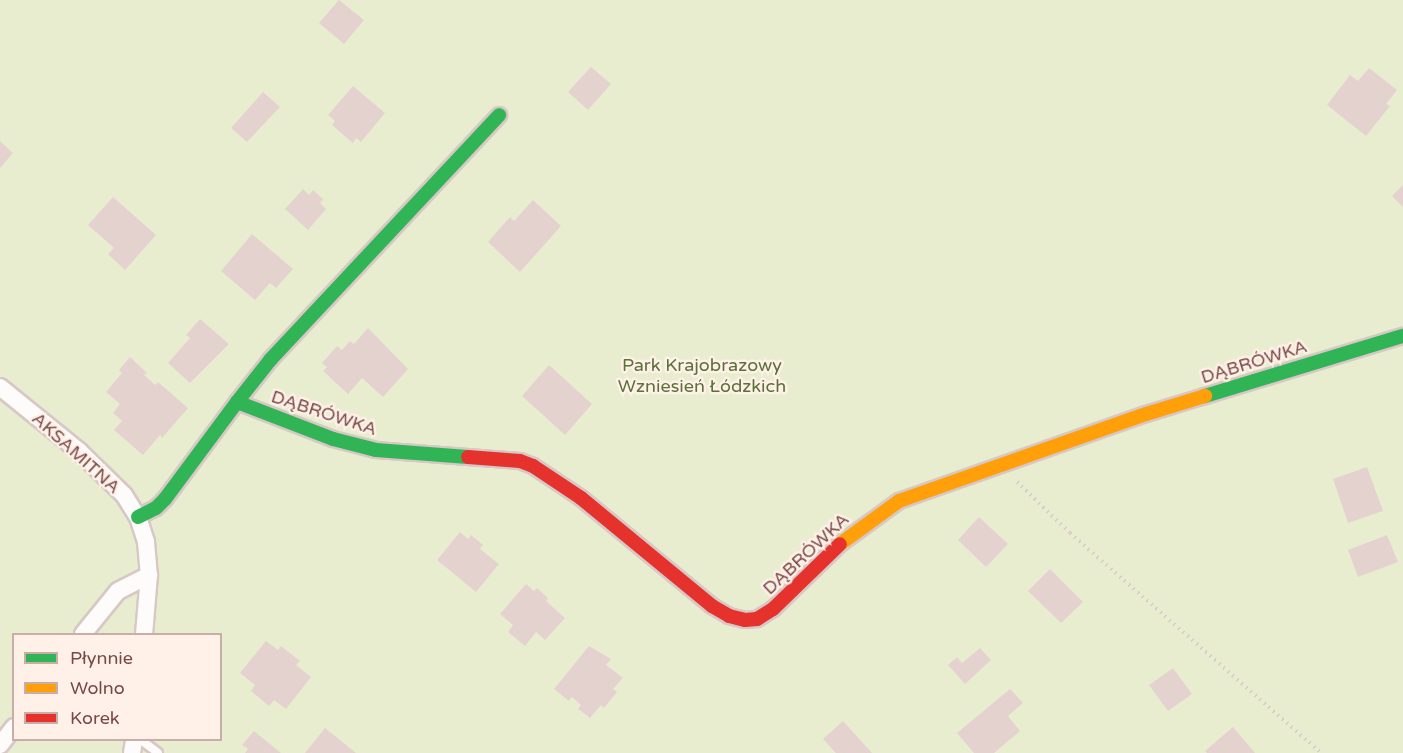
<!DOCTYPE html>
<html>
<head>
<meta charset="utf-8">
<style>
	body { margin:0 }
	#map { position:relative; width:1403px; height:753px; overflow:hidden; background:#f7ece7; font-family:"Varela Round",sans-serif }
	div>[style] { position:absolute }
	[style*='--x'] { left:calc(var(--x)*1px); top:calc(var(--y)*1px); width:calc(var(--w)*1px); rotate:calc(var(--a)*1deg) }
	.green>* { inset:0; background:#e9edd0 }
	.building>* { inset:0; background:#e4d2ce }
	.path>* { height:4px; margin-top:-2px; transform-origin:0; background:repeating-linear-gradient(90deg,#d9cbc9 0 1.5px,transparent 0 6px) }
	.roads { filter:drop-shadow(2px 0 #d8c8c5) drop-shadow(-2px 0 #d8c8c5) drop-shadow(0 2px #d8c8c5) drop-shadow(0 -2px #d8c8c5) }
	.lane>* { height:8px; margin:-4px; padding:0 4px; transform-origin:4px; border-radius:4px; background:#fefcfb }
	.street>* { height:16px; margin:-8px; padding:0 8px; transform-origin:8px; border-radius:8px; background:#fefcfb }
	.fast>* { height:14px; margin:-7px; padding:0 7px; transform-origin:7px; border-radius:7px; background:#30b455 }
	.slow>* { height:14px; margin:-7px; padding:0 7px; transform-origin:7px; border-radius:7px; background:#ff9f0a }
	.jam>* { height:14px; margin:-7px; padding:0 7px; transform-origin:7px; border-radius:7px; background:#e5322d }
	span { translate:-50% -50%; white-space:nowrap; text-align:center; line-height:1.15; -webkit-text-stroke:5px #fff0e8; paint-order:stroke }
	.street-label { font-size:18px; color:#774945 }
	.park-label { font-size:18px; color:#587237 }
	.legend { position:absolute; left:12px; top:633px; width:210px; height:108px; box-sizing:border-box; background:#fff0e8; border:2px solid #c9ada7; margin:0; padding:8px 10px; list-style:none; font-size:18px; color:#774945 }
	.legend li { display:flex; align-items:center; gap:12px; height:30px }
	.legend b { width:30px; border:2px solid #c9ada7 }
</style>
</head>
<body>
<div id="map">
	<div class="green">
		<div style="clip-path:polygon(evenodd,0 0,1403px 0,1403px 753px,0 753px,0 0,14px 634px,220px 634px,220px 740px,14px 740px,14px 634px)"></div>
	</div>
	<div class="building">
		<div style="clip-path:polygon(339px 0,364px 20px,344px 44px,319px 23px)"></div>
		<div style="clip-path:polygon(591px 67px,611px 84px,588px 110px,568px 92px)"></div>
		<div style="clip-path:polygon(1369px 68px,1397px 90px,1386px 104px,1390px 106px,1366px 136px,1327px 105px,1350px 75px,1358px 81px)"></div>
		<div style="clip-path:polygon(353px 86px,385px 113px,361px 142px,356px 138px,353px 143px,332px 125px,335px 121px,328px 115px)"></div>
		<div style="clip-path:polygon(263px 92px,280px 107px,247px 142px,231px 128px)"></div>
		<div style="clip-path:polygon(0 141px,13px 153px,0 168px)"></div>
		<div style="clip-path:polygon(1403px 185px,1403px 207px,1392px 196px)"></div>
		<div style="clip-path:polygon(303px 189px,309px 195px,313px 190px,323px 199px,320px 203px,326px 209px,308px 230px,285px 209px)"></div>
		<div style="clip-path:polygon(113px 197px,156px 235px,125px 270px,108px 254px,114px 248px,88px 225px)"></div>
		<div style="clip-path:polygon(533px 200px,561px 226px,520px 272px,488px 242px,510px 217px,514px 221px)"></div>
		<div style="clip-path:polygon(252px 234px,293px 269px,276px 288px,270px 283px,255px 300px,221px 271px)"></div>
		<div style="clip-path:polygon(200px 319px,229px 344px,190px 383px,168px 363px,190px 338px,186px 335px)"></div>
		<div style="clip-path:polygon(368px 328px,408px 369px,383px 397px,362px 378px,348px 394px,323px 371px,327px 367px,322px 363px,337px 346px,342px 350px,350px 341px,354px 344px)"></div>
		<div style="clip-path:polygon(130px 357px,147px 373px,144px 375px,155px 385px,158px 382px,188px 408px,162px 438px,160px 435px,143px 455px,114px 430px,122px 421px,113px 413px,120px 404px,106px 392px,122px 373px,119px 370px)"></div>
		<div style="clip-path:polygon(549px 365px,592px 404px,565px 435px,522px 396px)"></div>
		<div style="clip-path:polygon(1367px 467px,1383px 511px,1348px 523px,1333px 479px)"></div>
		<div style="clip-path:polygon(979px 517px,1008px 544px,986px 567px,958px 540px)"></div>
		<div style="clip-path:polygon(460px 532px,468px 539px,471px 535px,483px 545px,480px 549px,499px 564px,476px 592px,437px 560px)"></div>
		<div style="clip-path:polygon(1387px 535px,1398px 562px,1358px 577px,1348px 550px)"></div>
		<div style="clip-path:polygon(1050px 569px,1083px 602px,1061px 623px,1028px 591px)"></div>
		<div style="clip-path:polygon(526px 584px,534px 591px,537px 588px,548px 598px,546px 601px,565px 618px,545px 640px,536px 632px,525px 646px,508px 632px,513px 625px,500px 614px)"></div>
		<div style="clip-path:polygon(266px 641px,278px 650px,281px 646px,300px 661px,296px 665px,311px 677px,286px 709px,274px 700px,269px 706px,251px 691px,255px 685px,240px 673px)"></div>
		<div style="clip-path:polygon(589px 646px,611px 659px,606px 665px,623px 678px,613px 689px,617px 692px,604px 708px,601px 705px,590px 718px,578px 709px,581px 705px,572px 697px,569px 701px,554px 689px)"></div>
		<div style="clip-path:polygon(980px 648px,991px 660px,965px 684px,948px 665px,957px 657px,962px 663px)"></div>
		<div style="clip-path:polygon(1173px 668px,1192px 694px,1168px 711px,1149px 685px)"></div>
		<div style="clip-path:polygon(1010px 689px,1023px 703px,1008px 716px,1020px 731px,994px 753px,974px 753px,957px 733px)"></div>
		<div style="clip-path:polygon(843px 721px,872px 753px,836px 753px,823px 739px)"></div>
		<div style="clip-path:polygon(1233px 727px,1255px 753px,1207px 753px,1205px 751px)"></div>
		<div style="clip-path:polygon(325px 728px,356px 753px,305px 753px)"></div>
		<div style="clip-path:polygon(254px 731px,281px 753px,245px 753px,248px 749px,242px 745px)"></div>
	</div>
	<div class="path">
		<div style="--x:1017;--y:482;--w:74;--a:43.9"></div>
		<div style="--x:1070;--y:533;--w:334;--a:41.2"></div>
	</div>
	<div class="roads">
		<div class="lane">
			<div style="--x:141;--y:740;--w:21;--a:37"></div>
		</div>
		<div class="street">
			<div style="--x:0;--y:387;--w:102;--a:39"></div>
			<div style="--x:79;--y:451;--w:63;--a:44.4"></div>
			<div style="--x:124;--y:495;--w:26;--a:58"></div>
			<div style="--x:138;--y:517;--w:26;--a:72"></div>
			<div style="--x:146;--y:542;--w:33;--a:85"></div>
			<div style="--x:149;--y:575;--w:59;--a:94.8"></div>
			<div style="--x:83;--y:634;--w:55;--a:-50.9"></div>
			<div style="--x:118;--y:591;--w:35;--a:-27"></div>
			<div style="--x:0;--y:745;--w:23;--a:-52"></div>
			<div style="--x:132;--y:753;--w:13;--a:-81"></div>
		</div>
		<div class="fast">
			<div style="--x:1205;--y:396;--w:207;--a:-16.9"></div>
			<div style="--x:237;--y:402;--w:55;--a:-51.7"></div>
			<div style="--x:271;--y:359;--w:334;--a:-46.9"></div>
			<div style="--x:138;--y:517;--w:20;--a:-27"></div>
			<div style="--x:156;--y:508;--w:13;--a:-45"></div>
			<div style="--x:165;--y:499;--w:121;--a:-53.4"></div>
			<div style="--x:237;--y:402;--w:103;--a:21.1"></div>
			<div style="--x:333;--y:439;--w:44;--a:14.3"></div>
			<div style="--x:376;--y:450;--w:92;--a:4.4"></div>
		</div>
		<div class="slow">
			<div style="--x:840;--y:544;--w:73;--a:-36.1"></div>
			<div style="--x:899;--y:501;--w:262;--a:-19.4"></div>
			<div style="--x:1146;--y:414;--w:62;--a:-17"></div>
		</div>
		<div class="jam">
			<div style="--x:468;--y:457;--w:52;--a:4.4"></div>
			<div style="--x:520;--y:461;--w:14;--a:21"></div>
			<div style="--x:533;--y:466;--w:58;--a:33.7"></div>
			<div style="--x:581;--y:498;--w:170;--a:39.5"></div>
			<div style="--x:712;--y:606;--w:20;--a:30"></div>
			<div style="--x:729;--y:616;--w:16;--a:14"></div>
			<div style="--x:745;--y:620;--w:12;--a:-5"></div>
			<div style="--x:757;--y:619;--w:19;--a:-32"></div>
			<div style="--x:773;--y:609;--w:93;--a:-44.1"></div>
		</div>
	</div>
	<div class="street-label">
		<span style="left:1254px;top:362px;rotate:-17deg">DĄBRÓWKA</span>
		<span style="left:324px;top:413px;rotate:18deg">DĄBRÓWKA</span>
		<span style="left:76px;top:453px;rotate:42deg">AKSAMITNA</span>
		<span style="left:806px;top:554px;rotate:-43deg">DĄBRÓWKA</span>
	</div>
	<div class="park-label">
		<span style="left:702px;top:376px">Park Krajobrazowy<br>Wzniesień Łódzkich</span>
	</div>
	<ul class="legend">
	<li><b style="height:8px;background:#30b455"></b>Płynnie</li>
	<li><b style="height:8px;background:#ff9f0a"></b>Wolno</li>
	<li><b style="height:8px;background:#e5322d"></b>Korek</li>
	</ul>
</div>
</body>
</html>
